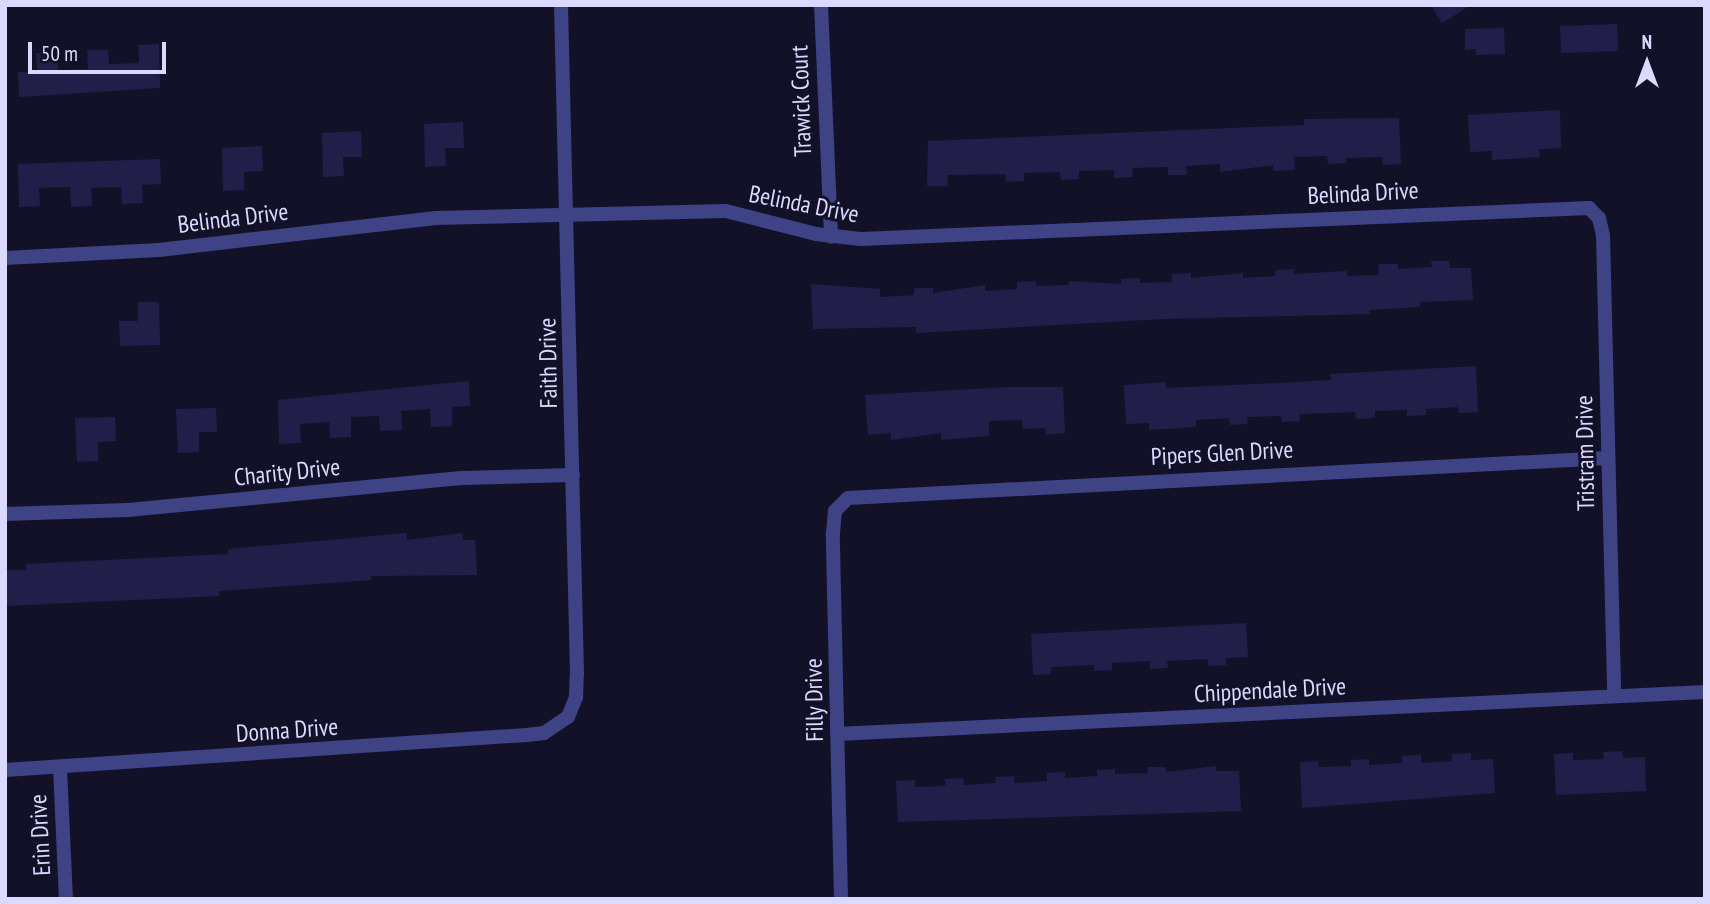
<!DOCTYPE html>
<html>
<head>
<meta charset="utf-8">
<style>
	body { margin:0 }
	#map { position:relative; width:1710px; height:904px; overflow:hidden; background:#131128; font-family:"PT Sans Narrow",sans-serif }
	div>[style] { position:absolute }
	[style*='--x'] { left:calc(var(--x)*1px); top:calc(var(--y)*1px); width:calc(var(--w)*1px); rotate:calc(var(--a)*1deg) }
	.building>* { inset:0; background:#221e49 }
	.minor>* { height:14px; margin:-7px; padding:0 7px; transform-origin:7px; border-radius:7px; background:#3e4385 }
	span { translate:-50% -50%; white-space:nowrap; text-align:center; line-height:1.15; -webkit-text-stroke:6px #131128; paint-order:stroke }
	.street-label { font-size:24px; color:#dbdafe }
	.frame { position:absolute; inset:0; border:7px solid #dbdafe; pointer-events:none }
	.north { position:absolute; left:1612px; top:28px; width:70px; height:70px; -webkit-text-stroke:5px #131128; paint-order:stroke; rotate:0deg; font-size:19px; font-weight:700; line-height:28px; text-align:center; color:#dbdafe }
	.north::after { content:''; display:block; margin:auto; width:24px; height:32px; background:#dbdafe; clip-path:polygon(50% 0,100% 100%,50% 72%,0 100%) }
	.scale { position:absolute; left:28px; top:42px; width:138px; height:32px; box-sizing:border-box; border:4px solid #dbdafe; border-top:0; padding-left:9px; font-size:21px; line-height:24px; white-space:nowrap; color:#dbdafe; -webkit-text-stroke:5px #131128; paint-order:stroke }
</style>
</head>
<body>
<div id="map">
	<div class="building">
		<div style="clip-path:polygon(1431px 5px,1471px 5px,1442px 23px)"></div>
		<div style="clip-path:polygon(1617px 24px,1618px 51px,1561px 53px,1560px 26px)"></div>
		<div style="clip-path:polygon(1504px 28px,1505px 54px,1476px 55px,1476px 49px,1465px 50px,1465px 29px)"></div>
		<div style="clip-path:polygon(159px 44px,160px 88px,19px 97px,18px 72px,37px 71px,36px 53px,57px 52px,58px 70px,88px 69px,87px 50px,108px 50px,109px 64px,139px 63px,138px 45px)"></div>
		<div style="clip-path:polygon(1560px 110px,1561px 148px,1539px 149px,1540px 157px,1492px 160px,1492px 151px,1470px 152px,1468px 115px)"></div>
		<div style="clip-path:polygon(1399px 118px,1401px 164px,1383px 165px,1382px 157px,1346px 158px,1346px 163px,1328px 164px,1327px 156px,1294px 157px,1295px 170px,1273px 171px,1273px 165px,1220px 172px,1220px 164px,1186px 166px,1187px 175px,1168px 175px,1168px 167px,1132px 168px,1133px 177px,1114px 178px,1114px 170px,1079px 171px,1079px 179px,1061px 180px,1060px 172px,1024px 173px,1024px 181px,1006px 182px,1005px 174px,947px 175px,948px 186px,927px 186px,928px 141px,1304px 125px,1304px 119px)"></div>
		<div style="clip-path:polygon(463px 122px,464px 148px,445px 148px,446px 166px,425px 167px,424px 124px)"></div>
		<div style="clip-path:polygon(361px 131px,362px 157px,343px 157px,344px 176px,323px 177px,322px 133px)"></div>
		<div style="clip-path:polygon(262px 146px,263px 171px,244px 172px,244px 190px,223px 191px,222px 148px)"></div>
		<div style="clip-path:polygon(160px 159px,161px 184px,142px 185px,143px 203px,122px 204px,121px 187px,91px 188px,92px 206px,71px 207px,70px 187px,39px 188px,40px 206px,19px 207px,18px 164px)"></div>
		<div style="clip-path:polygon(1431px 261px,1449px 261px,1450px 268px,1471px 268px,1473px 300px,1420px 302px,1420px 307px,1369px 310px,1370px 314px,1163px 319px,916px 333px,916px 327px,813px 329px,811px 284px,880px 289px,880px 297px,914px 295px,914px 288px,933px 288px,933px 293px,985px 285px,985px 291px,1017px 289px,1017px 282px,1036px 281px,1036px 286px,1069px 285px,1069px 281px,1121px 284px,1121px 279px,1140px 278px,1140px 283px,1172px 282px,1172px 274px,1191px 273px,1191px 278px,1243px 273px,1243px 278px,1275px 276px,1275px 270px,1294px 269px,1294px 274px,1347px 271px,1347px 276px,1379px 275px,1378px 264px,1398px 264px,1398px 269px,1432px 267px)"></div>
		<div style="clip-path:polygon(138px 302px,159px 302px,160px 345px,120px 346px,119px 321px,138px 321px)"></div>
		<div style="clip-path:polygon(1476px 366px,1478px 412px,1459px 413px,1458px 407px,1426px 409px,1426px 415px,1407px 416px,1407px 410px,1375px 411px,1375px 418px,1356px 419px,1355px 412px,1299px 414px,1300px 421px,1282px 422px,1281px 416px,1247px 417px,1248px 424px,1230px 425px,1229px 418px,1196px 420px,1196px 427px,1149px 430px,1149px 423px,1126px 424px,1124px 385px,1166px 382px,1166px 388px,1280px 383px,1331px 380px,1330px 374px)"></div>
		<div style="clip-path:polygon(469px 381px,470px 406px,452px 407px,452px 426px,431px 427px,430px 409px,401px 411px,402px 430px,380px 431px,379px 416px,351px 417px,351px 437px,330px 438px,329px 422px,300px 424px,301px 443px,279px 444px,278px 400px)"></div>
		<div style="clip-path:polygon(1009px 387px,1063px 387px,1065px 433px,1046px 435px,1045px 428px,1023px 429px,1022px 420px,989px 421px,989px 436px,941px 440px,941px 433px,891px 440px,891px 433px,868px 435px,865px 395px)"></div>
		<div style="clip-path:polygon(216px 408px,217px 432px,199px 432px,199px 452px,178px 453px,176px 409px)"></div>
		<div style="clip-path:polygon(115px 417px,116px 441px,98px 442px,98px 461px,77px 462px,75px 418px)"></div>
		<div style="clip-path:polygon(407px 533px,407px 540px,462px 533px,463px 540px,475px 540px,477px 575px,371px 576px,372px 580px,219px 591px,219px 596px,5px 606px,5px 570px,26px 570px,26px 564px,228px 554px,228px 549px)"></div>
		<div style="clip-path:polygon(1246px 623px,1248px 657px,1226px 658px,1226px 665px,1208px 666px,1208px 659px,1167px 661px,1168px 668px,1150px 669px,1150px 661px,1112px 663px,1112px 670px,1094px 671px,1094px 665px,1051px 667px,1051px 674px,1033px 675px,1031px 634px)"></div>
		<div style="clip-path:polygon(1622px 751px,1623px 758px,1645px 757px,1646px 791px,1556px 795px,1554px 754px,1573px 753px,1573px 760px,1604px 759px,1603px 752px)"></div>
		<div style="clip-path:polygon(1471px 753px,1471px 760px,1493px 759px,1495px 793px,1302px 808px,1300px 762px,1318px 761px,1319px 767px,1351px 766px,1351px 760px,1369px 759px,1369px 765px,1402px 763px,1402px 756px,1421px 755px,1421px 763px,1452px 761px,1452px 754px)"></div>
		<div style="clip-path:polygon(1216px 766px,1216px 771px,1239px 771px,1241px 811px,898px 822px,896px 781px,915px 780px,915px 787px,945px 786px,945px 779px,963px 778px,964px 785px,996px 783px,995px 777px,1014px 776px,1014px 783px,1047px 781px,1047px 773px,1065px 772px,1065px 778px,1097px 776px,1097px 770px,1115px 769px,1115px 774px,1148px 773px,1147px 767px,1166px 767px,1166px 772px)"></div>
	</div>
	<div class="minor">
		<div style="--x:821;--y:5;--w:232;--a:87.5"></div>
		<div style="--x:5;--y:258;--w:154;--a:-3"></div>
		<div style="--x:159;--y:250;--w:279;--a:-6.6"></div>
		<div style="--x:436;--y:218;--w:290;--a:-1.4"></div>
		<div style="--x:726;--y:211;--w:93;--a:14.3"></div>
		<div style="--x:816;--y:234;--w:45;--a:6.3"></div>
		<div style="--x:861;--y:239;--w:729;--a:-2.44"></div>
		<div style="--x:1589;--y:208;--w:14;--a:45"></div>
		<div style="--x:1599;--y:218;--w:17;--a:77"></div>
		<div style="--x:1603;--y:235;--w:461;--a:88.6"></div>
		<div style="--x:5;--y:514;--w:123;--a:-1.9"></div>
		<div style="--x:128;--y:510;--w:337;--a:-5.5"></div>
		<div style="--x:463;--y:478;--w:110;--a:-1.6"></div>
		<div style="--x:837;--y:734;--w:869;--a:-2.77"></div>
		<div style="--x:60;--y:768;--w:131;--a:87.4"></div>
		<div style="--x:5;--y:770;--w:523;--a:-3.84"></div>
		<div style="--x:527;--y:735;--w:17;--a:-7"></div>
		<div style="--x:544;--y:733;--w:29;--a:-34"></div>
		<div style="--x:568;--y:717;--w:22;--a:-68"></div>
		<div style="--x:576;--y:697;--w:23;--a:-88"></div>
		<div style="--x:577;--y:674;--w:669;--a:-91.37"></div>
		<div style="--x:841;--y:899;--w:366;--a:-91.3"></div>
		<div style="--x:833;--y:533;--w:22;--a:-85"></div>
		<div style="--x:835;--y:511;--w:18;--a:-45"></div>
		<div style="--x:848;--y:498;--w:761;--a:-3.01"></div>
	</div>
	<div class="street-label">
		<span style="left:801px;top:101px;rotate:-92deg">Trawick Court</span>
		<span style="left:1363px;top:193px;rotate:-3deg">Belinda Drive</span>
		<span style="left:804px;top:204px;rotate:11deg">Belinda Drive</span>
		<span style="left:233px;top:218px;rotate:-7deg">Belinda Drive</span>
		<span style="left:548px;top:363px;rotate:-91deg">Faith Drive</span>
		<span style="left:1222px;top:453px;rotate:-3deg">Pipers Glen Drive</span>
		<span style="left:1585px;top:453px;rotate:-91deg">Tristram Drive</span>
		<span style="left:287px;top:472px;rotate:-6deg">Charity Drive</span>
		<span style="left:1270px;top:690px;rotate:-3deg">Chippendale Drive</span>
		<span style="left:814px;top:700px;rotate:-91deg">Filly Drive</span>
		<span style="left:287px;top:730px;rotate:-4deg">Donna Drive</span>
		<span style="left:40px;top:835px;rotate:-93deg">Erin Drive</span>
	</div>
	<div class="frame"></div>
	<div class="north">N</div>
	<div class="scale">50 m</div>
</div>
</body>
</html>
